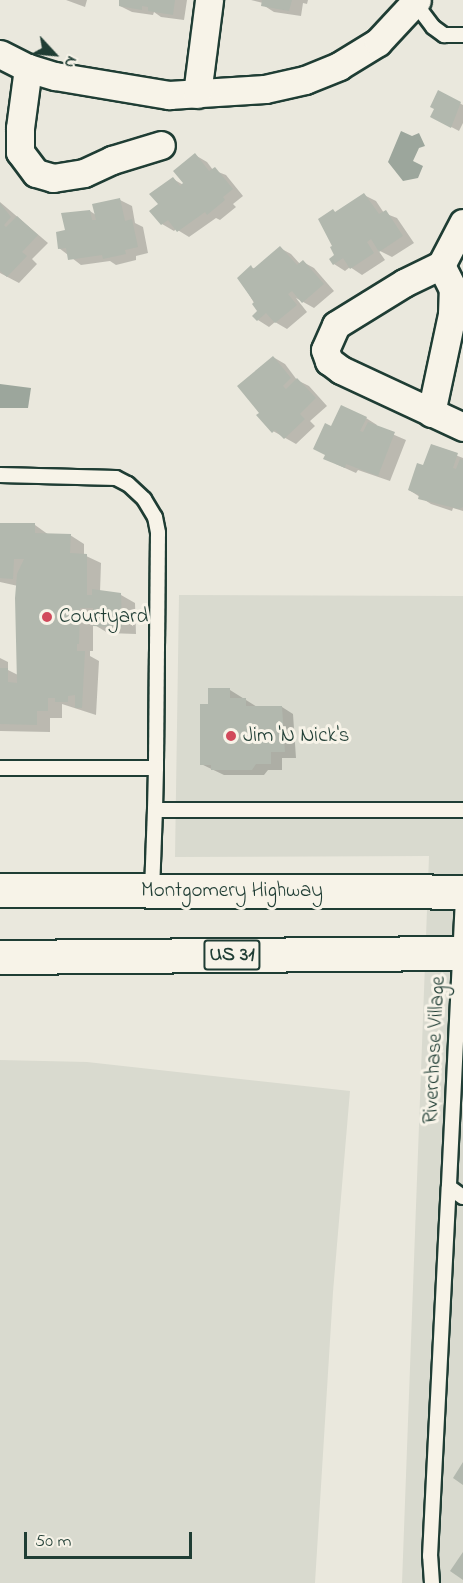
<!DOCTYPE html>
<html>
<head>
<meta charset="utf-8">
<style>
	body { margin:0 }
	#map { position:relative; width:463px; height:1583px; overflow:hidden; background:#eae8dd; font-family:"Indie Flower",sans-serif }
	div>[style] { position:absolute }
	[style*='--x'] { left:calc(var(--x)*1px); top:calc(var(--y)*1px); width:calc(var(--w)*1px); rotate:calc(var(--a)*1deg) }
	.built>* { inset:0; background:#d9dacf }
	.water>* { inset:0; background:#9ca69c }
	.shadow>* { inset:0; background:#0003 }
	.building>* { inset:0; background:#b2b8ae }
	.roads { filter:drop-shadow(2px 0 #1f3d34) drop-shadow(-2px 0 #1f3d34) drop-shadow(0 2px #1f3d34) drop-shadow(0 -2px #1f3d34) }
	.lane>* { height:14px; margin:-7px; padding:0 7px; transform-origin:7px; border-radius:7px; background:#f7f3e8 }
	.street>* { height:27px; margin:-13.5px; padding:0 13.5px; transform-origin:13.5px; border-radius:13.5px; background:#f7f3e8 }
	.primary>* { height:33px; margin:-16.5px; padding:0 16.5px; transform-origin:16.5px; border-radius:16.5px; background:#f7f3e8 }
	.dots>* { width:16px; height:16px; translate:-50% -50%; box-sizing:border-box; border:3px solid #f7f3e8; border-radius:50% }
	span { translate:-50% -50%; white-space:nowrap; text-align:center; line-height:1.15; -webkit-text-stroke:6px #f7f3e8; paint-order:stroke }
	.shield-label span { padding:2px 4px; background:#f7f3e8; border:2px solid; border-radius:4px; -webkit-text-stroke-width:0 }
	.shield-label { font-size:20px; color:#1f3d34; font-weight:700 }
	.poi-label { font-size:21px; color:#1f3d34 }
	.left { translate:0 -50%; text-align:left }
	.street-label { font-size:21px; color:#1f3d34 }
	.north { position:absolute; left:24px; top:24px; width:60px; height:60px; -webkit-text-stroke:4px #f7f3e8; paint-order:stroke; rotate:116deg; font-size:16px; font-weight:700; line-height:24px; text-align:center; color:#1f3d34 }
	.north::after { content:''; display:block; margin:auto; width:21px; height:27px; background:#1f3d34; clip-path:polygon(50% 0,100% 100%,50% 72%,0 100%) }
	.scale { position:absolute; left:24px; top:1532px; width:168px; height:27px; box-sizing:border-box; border:3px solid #1f3d34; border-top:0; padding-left:8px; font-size:18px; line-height:21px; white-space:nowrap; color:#1f3d34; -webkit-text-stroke:4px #f7f3e8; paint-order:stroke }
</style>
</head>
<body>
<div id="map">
	<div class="built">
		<div style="clip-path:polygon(179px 595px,463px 596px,463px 1583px,402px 1583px,429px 856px,175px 857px)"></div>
		<div style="clip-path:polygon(0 1060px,87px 1062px,350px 1091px,333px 1292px,315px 1583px,0 1583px)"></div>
	</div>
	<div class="water">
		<div style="clip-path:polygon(401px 131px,412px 136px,419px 133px,425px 146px,419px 148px,413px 161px,423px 166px,418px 178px,403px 181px,388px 162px)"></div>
		<div style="clip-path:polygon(0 384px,31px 388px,28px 408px,0 408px)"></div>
	</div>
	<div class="shadow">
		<div style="clip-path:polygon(66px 0,87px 0,85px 7px)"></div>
		<div style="clip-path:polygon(121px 0,187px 0,184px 20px,161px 17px,154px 12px,153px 15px,132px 12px,120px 6px)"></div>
		<div style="clip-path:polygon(251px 0,308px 0,307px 4px,303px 3px,301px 16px,274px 12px,263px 5px,263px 3px)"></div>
		<div style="clip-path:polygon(439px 92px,463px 105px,463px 123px,459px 131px,440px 121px)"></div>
		<div style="clip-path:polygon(195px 155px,207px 162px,213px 170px,226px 175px,243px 196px,233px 204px,236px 207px,220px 220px,216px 218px,189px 237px,176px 229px,174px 231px,162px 224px,151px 211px,160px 204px,173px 179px,187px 187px)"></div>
		<div style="clip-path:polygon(364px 195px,376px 201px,384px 213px,397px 218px,414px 243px,392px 257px,378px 250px,385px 260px,362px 275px,350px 267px,345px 271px,334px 264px,336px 255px,333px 211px,337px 213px)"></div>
		<div style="clip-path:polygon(120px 200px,132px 206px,135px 223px,143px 227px,148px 253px,136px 256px,136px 260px,116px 265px,110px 261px,81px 265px,59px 248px,66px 231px,90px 211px,96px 215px)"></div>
		<div style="clip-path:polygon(0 202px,48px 243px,32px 259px,37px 264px,19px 283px,0 273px)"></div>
		<div style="clip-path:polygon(280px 248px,291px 254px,300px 264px,303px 262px,314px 268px,334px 291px,314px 308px,296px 298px,307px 312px,287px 329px,275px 322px,269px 327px,258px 320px,259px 311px,239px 278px,251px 267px,255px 269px)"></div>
		<div style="clip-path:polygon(273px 357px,285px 364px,297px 380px,309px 386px,327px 406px,310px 421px,315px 426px,296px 444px,273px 431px,261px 413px)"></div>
		<div style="clip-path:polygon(366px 418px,377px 425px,376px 427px,406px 440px,390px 481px,358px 470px,356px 473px,336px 464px)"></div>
		<div style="clip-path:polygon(432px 446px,463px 458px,463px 511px,453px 508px,452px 511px,431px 504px,409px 490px,424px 467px)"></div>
		<div style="clip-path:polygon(0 524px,35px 525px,49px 535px,70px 535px,84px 544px,84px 555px,101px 563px,100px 592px,121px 595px,135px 603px,136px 634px,108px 633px,93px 624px,93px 651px,90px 651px,90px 656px,99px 661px,96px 715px,62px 704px,62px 718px,50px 718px,50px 732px,0 731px,0 658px,8px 662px,8px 670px,18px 675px,18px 586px,0 582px)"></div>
		<div style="clip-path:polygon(230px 690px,257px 707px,282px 707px,293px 714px,296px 758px,282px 758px,282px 770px,268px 770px,264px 775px,224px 775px,201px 764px,210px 706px)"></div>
	</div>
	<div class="building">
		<div style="clip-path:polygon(119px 0,175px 0,173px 15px,148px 11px,148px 7px,142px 6px,142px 10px,119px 6px)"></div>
		<div style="clip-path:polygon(262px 0,292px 0,289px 11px,261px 6px)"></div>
		<div style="clip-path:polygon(438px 90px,461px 102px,451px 128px,430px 117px,434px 109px,430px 107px)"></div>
		<div style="clip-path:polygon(195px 153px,209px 171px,215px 167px,233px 189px,223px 197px,225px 200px,207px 215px,205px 212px,177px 232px,168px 220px,161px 225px,149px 211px,158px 204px,149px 194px,173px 177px,180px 186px,183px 183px,173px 171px)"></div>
		<div style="clip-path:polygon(364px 193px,379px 214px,386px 210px,403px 236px,379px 252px,371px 239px,367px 242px,374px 253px,350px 269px,343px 258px,333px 265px,329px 259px,334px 255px,330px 247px,332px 246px,318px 219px,333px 209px,335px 212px)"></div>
		<div style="clip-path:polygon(120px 198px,125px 221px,132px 219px,138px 247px,125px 250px,126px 254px,103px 259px,102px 255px,68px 260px,66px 248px,58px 249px,56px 232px,65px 230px,61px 213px,90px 210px,92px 220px,96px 220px,92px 204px)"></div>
		<div style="clip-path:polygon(0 203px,11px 217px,4px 225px,6px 227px,17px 216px,38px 235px,22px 252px,27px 256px,7px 277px,0 271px)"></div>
		<div style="clip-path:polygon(280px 246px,297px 265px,303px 260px,324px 284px,302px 303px,292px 291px,288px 294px,297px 305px,275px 323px,266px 313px,257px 321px,252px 316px,257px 311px,252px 304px,254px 302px,237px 278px,251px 265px,253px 269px)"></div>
		<div style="clip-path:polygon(273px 356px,291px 378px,283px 386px,286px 389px,297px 378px,316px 398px,300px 414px,305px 419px,284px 439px,275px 430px,272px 433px,256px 415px,259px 413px,237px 386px)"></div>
		<div style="clip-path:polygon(341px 405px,367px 417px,360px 431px,363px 432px,368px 422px,395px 432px,378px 476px,346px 464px,345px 468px,323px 459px,325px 455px,313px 449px,325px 423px,331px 426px)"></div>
		<div style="clip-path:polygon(431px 444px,458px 453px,453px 468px,456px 469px,460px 459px,463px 460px,463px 507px,459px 509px,418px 499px,419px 495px,408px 490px,417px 463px,423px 465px)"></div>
		<div style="clip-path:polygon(0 523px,35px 523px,35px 533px,71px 534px,70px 553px,87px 554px,87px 595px,92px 595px,92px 589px,121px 593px,122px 627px,93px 626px,93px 608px,80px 608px,79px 644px,77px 644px,77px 651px,85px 651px,82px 708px,75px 708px,75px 695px,68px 696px,68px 702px,55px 702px,55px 698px,48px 698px,48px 711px,37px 711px,37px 725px,0 724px,0 668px,8px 668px,8px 682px,17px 683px,15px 598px,17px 574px,24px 559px,14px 559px,13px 579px,0 578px)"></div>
		<div style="clip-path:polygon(208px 688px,230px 688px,230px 698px,246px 698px,246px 706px,282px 706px,285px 752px,271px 752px,271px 764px,256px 764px,252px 770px,211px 770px,211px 765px,200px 765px,200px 704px,208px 704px)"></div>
		<div style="clip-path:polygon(463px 1462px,463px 1485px,453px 1478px)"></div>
		<div style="clip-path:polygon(463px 1552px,463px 1580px,450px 1571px)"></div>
	</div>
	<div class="roads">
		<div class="lane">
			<div style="--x:415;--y:3;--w:30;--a:53"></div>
			<div style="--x:433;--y:27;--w:14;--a:36"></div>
			<div style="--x:444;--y:35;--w:19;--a:0"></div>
			<div style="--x:0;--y:475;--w:116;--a:1.5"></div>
			<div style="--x:116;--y:478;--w:13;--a:27"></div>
			<div style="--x:128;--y:484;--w:22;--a:43"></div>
			<div style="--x:144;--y:499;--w:21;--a:59"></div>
			<div style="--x:155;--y:517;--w:16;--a:79"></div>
			<div style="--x:158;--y:533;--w:235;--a:90.5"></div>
			<div style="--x:0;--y:768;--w:156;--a:0"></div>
			<div style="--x:156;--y:768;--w:42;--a:91.4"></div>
			<div style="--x:152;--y:891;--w:81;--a:-87.9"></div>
			<div style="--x:155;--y:810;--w:308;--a:0"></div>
			<div style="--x:463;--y:898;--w:289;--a:92.8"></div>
			<div style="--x:449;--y:1187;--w:17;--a:36"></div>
			<div style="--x:432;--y:1583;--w:27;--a:-94"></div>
			<div style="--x:430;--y:1556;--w:369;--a:-87.1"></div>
		</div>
		<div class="street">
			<div style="--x:0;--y:54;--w:31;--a:27"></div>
			<div style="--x:28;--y:68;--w:28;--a:17"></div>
			<div style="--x:55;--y:76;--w:116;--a:9.5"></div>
			<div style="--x:169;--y:95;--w:96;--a:-3.6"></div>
			<div style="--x:265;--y:89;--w:41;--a:-12.7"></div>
			<div style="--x:305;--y:80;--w:37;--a:-22"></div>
			<div style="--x:339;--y:66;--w:46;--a:-31.6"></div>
			<div style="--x:378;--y:42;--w:57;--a:-47.1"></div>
			<div style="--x:28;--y:68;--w:61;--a:97.6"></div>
			<div style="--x:20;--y:128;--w:24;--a:90"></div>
			<div style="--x:20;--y:152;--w:26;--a:53"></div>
			<div style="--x:36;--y:173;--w:18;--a:16"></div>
			<div style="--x:53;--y:178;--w:31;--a:-9"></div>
			<div style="--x:84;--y:173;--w:31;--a:-25"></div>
			<div style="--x:112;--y:160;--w:51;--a:-17"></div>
			<div style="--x:197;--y:94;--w:95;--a:-82.7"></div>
			<div style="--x:463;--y:223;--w:47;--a:117.6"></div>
			<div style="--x:441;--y:265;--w:41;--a:154.1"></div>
			<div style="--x:404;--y:283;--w:80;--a:148.3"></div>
			<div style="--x:336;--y:325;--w:27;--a:114"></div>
			<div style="--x:325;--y:350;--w:12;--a:70"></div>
			<div style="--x:329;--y:361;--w:15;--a:37"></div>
			<div style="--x:341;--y:370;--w:135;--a:25"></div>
			<div style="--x:431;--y:413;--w:101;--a:-78"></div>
			<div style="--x:452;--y:314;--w:25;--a:-88"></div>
			<div style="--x:453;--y:289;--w:27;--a:-117"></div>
		</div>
		<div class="primary">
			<div style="--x:0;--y:890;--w:463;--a:0.2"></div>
			<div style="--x:0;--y:957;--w:463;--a:-0.5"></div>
		</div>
	</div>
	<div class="dots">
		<div style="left:47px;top:617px;background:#d1495b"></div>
		<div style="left:231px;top:736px;background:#d1495b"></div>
	</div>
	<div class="shield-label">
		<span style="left:232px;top:955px">US 31</span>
	</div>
	<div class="poi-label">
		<span class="left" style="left:59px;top:617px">Courtyard</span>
		<span class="left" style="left:243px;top:736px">Jim 'N Nick's</span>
	</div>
	<div class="street-label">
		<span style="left:232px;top:891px">Montgomery Highway</span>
		<span style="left:435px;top:1050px;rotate:-87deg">Riverchase Village</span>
	</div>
	<div class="north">N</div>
	<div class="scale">50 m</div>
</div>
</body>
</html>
